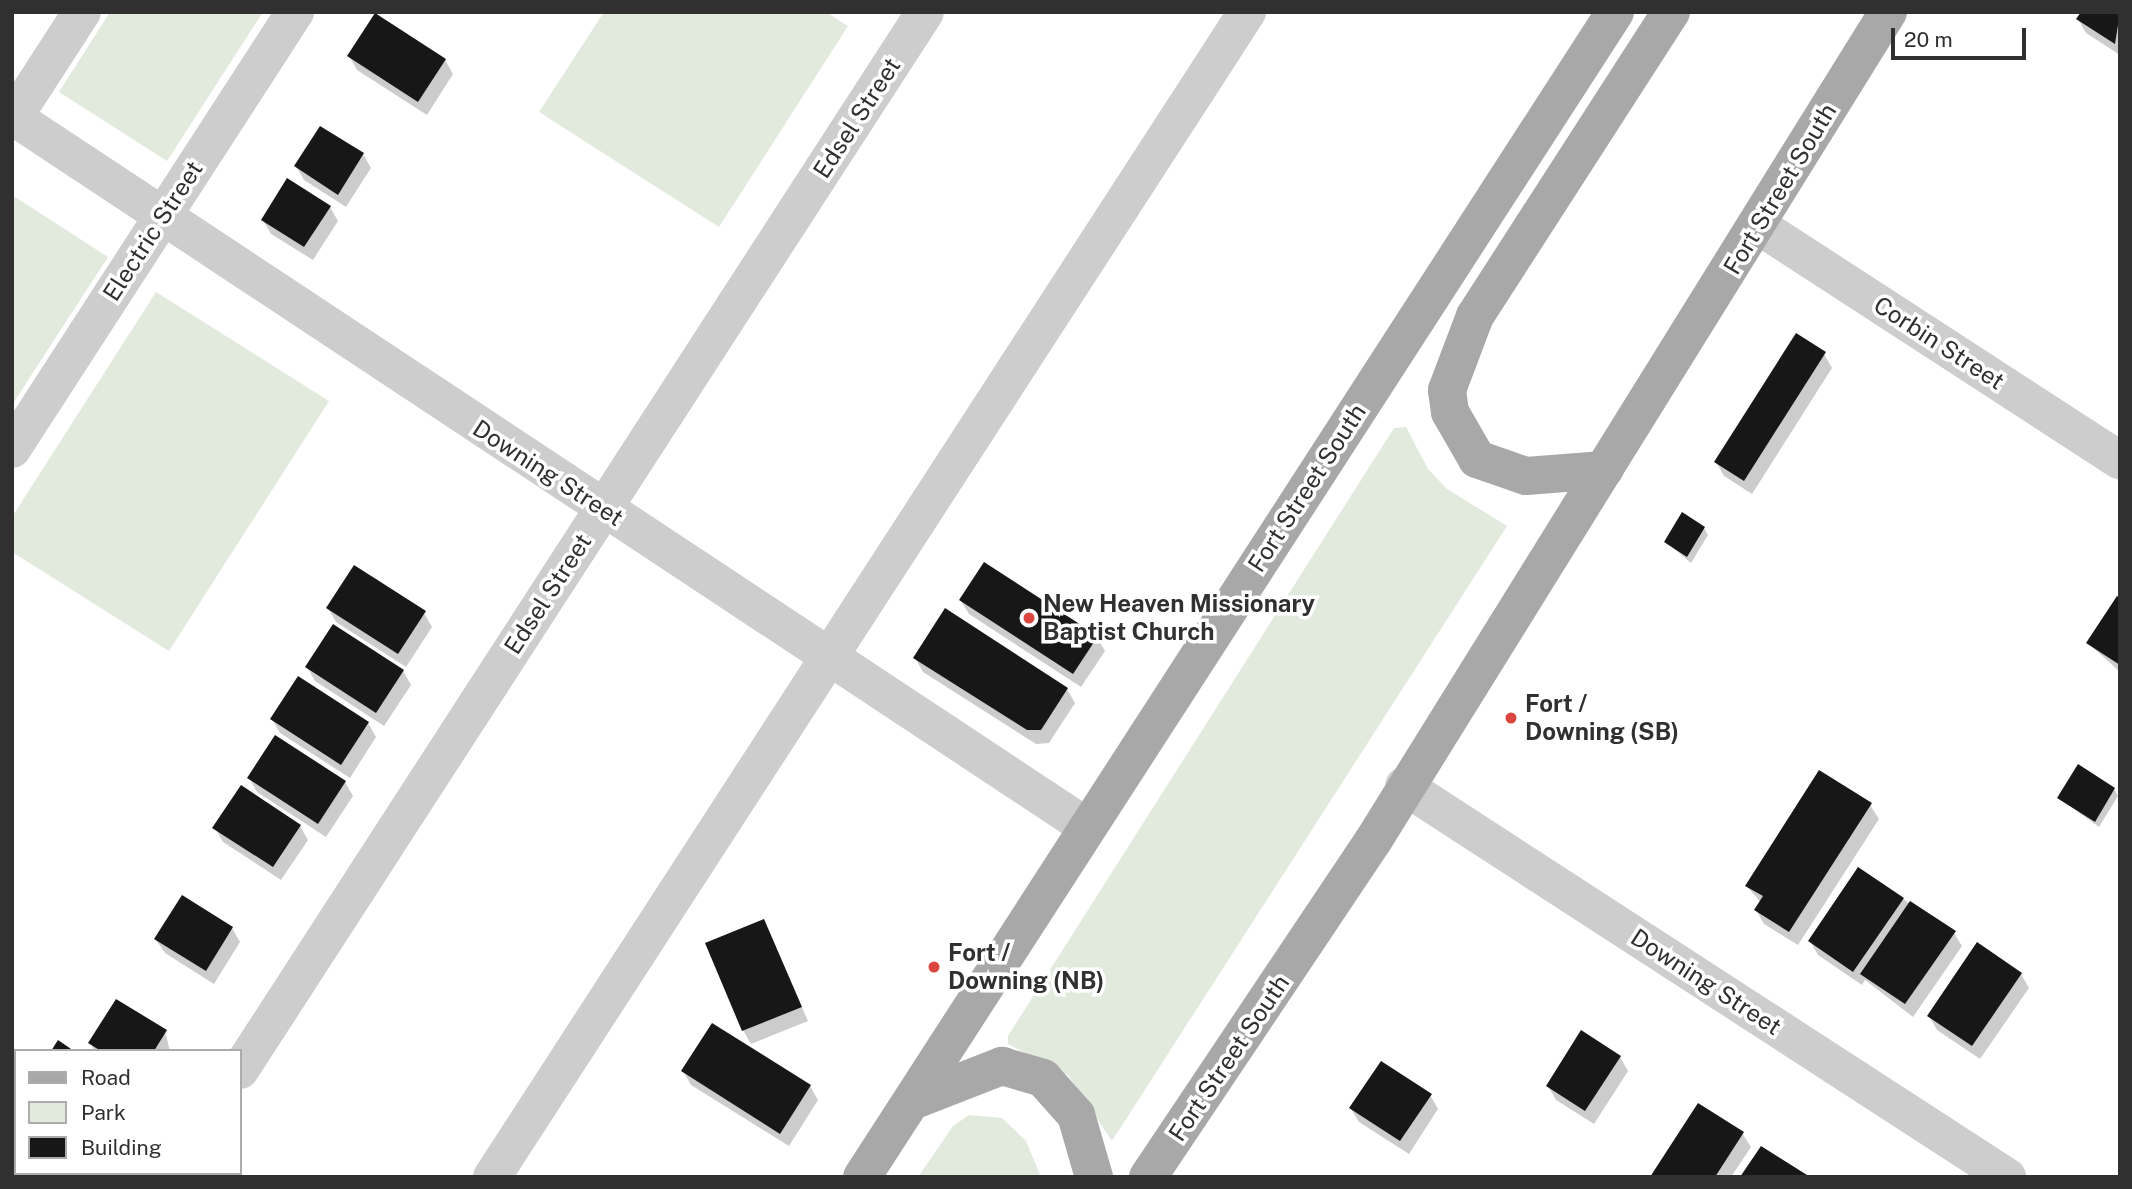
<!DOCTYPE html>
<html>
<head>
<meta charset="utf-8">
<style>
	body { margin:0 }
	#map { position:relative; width:2132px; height:1189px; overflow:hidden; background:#fff; font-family:"Public Sans",sans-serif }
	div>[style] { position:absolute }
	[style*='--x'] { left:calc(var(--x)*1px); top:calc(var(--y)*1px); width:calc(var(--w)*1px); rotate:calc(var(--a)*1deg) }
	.green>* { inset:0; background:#e2e9dd }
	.shadow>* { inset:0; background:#0003 }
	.building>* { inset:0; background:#171717 }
	.minor>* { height:38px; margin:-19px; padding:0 19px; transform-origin:19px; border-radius:19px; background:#cdcdcd }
	.major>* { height:38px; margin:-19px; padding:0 19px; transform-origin:19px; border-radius:19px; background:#a8a8a8 }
	.dots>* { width:19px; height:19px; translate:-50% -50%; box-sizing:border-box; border:4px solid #fff; border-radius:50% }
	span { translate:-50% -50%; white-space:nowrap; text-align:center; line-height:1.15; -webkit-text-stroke:7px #fff; paint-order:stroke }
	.street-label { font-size:24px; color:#303030 }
	.poi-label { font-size:24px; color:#303030; font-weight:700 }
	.left { translate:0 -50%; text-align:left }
	.frame { position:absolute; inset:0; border:14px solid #303030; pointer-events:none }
	.legend { position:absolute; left:14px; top:1049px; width:228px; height:126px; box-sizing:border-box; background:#fff; border:2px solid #acacac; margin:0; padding:9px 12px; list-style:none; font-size:21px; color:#303030 }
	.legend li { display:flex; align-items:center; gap:14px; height:35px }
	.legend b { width:35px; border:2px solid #acacac }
	.scale { position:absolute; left:1891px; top:28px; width:135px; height:32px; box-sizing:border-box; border:4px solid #303030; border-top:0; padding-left:9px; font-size:21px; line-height:24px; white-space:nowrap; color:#303030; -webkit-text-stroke:5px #fff; paint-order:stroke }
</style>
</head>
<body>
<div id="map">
	<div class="green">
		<div style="clip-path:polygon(110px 12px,263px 12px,167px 161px,59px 92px)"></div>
		<div style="clip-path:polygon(604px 12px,826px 12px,848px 26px,719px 227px,539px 112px)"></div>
		<div style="clip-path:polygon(12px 195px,108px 257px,12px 405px)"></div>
		<div style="clip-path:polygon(156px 292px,329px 401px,169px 651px,12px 552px,12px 517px)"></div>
		<div style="clip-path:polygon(1406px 427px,1428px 469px,1447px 489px,1507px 526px,1112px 1141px,1068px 1075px,1008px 1044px,1008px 1036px,1394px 428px)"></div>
		<div style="clip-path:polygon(969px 1115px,1002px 1118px,1026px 1141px,1041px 1177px,918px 1177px,953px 1126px)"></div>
	</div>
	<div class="shadow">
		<div style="clip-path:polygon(2120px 12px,2120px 55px,2086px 33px,2078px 19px)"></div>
		<div style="clip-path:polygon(349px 56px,445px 60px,453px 74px,427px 115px,357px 70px)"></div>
		<div style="clip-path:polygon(363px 154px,371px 168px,346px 207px,304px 180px,296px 166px)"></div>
		<div style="clip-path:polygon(330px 207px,338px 221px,313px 260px,271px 234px,263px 220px)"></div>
		<div style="clip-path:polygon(1824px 354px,1832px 368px,1752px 494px,1724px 476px,1716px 462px)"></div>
		<div style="clip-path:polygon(1704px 528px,1708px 535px,1691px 563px,1666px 542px)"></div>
		<div style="clip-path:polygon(2120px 600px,2120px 672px,2088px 643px)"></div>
		<div style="clip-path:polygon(961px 601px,1097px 637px,1105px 651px,1081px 687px,969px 614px)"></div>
		<div style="clip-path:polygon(328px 608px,424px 613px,432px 627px,406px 667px,336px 622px)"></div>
		<div style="clip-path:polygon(915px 658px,1067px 689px,1075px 703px,1049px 743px,1036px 744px,923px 672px)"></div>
		<div style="clip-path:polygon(307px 667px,403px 671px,411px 685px,384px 726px,315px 681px)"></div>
		<div style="clip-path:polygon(272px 719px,368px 723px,376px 737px,350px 778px,280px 733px)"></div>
		<div style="clip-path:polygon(249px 778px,345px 782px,353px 796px,326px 837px,257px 792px)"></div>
		<div style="clip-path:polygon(2114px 789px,2118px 796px,2099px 827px,2059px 798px)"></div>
		<div style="clip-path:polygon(1870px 805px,1879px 819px,1798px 945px,1764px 924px,1756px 910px,1761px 903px,1747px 886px)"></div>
		<div style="clip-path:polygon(300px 826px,308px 840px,281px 880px,223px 842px,215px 828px)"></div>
		<div style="clip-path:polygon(1903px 899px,1954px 933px,1962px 946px,1913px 1017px,1865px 980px,1862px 985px,1818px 955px,1810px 941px)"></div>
		<div style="clip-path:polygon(763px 921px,808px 1021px,751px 1044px,743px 1030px)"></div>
		<div style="clip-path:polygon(232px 928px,240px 942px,214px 984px,165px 953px,156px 940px)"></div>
		<div style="clip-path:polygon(2021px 974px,2029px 988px,1980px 1059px,1937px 1030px,1929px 1016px)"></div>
		<div style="clip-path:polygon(165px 1031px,170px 1051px,95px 1051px,90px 1043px)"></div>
		<div style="clip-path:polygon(1620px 1057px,1628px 1071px,1594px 1124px,1556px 1100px,1548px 1086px)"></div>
		<div style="clip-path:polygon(683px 1071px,810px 1086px,818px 1100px,789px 1146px,691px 1085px)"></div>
		<div style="clip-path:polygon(1430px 1095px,1438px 1109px,1409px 1154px,1359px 1122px,1351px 1109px)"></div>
		<div style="clip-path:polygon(1742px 1133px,1751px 1147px,1731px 1177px,1652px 1177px)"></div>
		<div style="clip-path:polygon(12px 1152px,16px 1173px,50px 1177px,12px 1177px)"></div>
	</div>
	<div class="building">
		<div style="clip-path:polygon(2081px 12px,2120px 12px,2115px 44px,2076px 19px)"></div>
		<div style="clip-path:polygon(375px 13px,446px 59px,418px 102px,347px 56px)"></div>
		<div style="clip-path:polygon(320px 126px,364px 153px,338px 195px,294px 166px)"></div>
		<div style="clip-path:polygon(287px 178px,331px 206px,304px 247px,261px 220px)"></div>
		<div style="clip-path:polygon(1796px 333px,1826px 352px,1744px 481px,1714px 462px)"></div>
		<div style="clip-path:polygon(1682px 512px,1705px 527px,1687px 557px,1664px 542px)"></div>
		<div style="clip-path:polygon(984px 562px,1098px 636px,1073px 674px,959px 600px)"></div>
		<div style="clip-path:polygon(354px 565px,426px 611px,398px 654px,326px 608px)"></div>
		<div style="clip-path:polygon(2117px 596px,2120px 598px,2120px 665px,2086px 643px)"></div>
		<div style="clip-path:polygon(945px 608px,1068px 688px,1041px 730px,1027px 730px,913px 658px)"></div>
		<div style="clip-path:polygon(333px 624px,404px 670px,376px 713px,305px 667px)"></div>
		<div style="clip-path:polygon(298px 676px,369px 722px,341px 765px,270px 719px)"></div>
		<div style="clip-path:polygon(275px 735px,346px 781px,318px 824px,247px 778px)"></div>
		<div style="clip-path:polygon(2078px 764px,2115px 788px,2095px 822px,2057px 798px)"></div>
		<div style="clip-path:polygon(1819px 770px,1872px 803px,1789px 932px,1754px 910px,1763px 896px,1745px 886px)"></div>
		<div style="clip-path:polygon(241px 785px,301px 825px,273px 867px,212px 828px)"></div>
		<div style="clip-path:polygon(1858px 867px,1904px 898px,1853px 972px,1808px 941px)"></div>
		<div style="clip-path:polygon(182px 895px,233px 927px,206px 971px,154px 939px)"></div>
		<div style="clip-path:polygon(1910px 901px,1956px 931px,1905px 1004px,1860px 974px)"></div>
		<div style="clip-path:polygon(764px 919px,802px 1007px,742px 1031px,705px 943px)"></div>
		<div style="clip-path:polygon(1977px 942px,2022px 973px,1972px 1046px,1927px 1016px)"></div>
		<div style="clip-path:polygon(116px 999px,167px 1030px,154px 1051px,101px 1051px,88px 1043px)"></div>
		<div style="clip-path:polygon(712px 1023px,811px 1085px,780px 1134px,681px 1071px)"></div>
		<div style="clip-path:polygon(1581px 1030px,1621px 1056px,1585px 1111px,1546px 1086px)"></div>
		<div style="clip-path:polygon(58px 1040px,74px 1051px,51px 1051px)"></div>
		<div style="clip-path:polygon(1381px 1061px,1432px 1094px,1400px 1141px,1349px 1108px)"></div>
		<div style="clip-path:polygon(1698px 1103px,1744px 1132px,1715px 1177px,1650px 1177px)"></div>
		<div style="clip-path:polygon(1761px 1146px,1807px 1175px,1806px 1177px,1740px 1177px)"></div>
		<div style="clip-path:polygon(12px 1150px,16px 1173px,54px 1177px,12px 1177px)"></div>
	</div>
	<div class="minor">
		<div style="--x:12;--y:116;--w:1289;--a:33.48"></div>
		<div style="--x:12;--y:120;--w:129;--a:-57.1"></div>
		<div style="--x:1759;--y:226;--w:430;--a:33"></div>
		<div style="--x:12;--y:449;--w:521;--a:-57.07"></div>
		<div style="--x:1404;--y:786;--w:719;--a:32.96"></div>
		<div style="--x:240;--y:1070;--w:1260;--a:-57.08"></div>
		<div style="--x:170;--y:1177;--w:5;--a:-53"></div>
		<div style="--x:492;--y:1177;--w:1388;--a:-57.05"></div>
	</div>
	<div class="major">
		<div style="--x:1604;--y:470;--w:78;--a:175.6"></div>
		<div style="--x:1526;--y:476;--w:52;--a:-160.9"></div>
		<div style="--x:1477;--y:459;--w:54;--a:-119.9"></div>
		<div style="--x:1450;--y:412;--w:22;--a:-98"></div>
		<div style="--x:1447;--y:390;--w:79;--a:-69.3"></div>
		<div style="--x:1475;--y:316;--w:362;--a:-57.2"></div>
		<div style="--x:912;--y:1101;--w:97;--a:-21.3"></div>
		<div style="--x:1002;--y:1066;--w:43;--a:16.3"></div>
		<div style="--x:1043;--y:1078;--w:50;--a:48.3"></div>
		<div style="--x:1076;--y:1115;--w:65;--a:73.8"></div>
		<div style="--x:862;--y:1177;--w:1387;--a:-57.12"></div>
		<div style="--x:1148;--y:1177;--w:404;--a:-56.2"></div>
		<div style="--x:1373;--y:841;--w:976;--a:-58.15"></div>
	</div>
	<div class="dots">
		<div style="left:1029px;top:618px;background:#db463f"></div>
		<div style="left:1511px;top:718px;background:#db463f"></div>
		<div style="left:934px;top:967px;background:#db463f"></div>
	</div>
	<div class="street-label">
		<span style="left:857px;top:118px;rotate:-57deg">Edsel Street</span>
		<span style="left:1780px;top:189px;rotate:-59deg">Fort Street South</span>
		<span style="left:153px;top:231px;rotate:-57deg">Electric Street</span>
		<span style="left:1939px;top:343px;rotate:33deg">Corbin Street</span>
		<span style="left:548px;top:473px;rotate:33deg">Downing Street</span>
		<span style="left:1307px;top:488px;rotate:-57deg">Fort Street South</span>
		<span style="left:548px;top:594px;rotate:-57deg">Edsel Street</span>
		<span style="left:1706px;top:982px;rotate:33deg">Downing Street</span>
		<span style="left:1229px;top:1058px;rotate:-56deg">Fort Street South</span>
	</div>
	<div class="poi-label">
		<span class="left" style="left:1043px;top:618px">New Heaven Missionary<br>Baptist Church</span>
		<span class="left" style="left:1525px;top:718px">Fort /<br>Downing (SB)</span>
		<span class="left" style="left:948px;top:967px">Fort /<br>Downing (NB)</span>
	</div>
	<div class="frame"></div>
	<ul class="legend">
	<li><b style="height:9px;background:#a8a8a8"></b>Road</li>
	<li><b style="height:19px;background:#e2e9dd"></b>Park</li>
	<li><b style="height:19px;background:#171717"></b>Building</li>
	</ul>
	<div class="scale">20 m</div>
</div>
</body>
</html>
